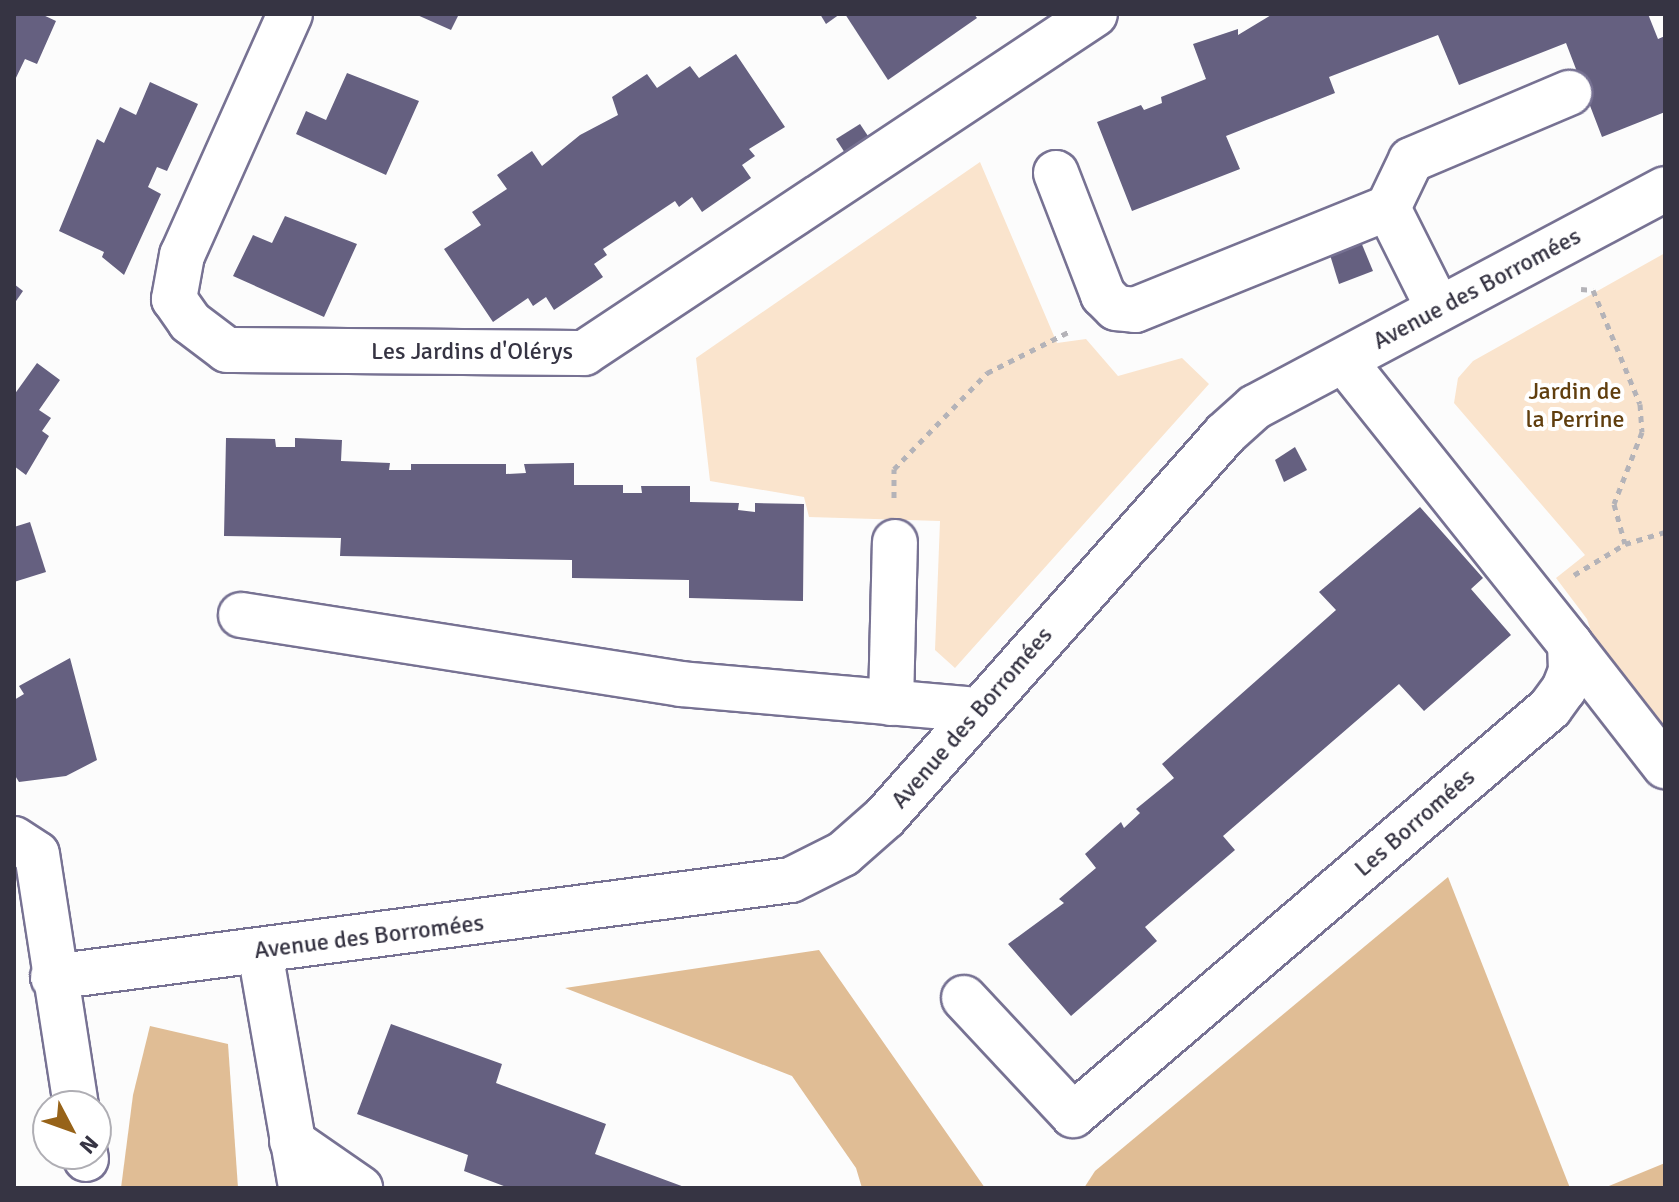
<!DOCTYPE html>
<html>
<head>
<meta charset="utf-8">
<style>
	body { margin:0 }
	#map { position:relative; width:1679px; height:1202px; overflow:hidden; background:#fcfcfc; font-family:Signika,sans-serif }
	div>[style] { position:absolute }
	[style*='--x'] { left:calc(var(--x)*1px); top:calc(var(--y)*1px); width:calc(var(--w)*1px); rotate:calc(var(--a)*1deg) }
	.green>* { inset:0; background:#fae4cd }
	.forest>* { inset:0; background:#e0bd95 }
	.building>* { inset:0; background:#656080 }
	.path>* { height:5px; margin-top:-2.5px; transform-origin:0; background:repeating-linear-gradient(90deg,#b4b3b8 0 6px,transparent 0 12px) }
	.roads { filter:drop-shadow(2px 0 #777293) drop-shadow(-2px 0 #777293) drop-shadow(0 2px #777293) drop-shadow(0 -2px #777293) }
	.minor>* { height:44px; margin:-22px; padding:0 22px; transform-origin:22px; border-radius:22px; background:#fff }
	span { translate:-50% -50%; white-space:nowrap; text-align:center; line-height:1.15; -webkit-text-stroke:8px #fff; paint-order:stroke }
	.street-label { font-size:24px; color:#363443 }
	.park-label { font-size:24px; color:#603e0e }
	.frame { position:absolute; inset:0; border:16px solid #363443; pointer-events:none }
	.north { position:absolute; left:32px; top:1090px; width:80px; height:80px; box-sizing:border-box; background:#fff; border:2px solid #afaeb4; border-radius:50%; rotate:131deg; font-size:22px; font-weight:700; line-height:32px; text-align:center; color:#363443 }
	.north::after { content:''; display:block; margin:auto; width:28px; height:36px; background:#976319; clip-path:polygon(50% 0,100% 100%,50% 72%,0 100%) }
</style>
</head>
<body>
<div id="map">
	<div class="green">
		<div style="clip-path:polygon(980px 162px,1057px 343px,1086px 339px,1118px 376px,1182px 358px,1209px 384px,955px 668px,935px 650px,940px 521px,809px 517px,804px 497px,710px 481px,696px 358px)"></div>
		<div style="clip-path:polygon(1665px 253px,1665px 732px,1599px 656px,1587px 619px,1556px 578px,1585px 555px,1454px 403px,1458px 378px,1473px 361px)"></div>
	</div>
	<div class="forest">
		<div style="clip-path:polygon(1448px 877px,1570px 1188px,1084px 1188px,1095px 1171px)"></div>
		<div style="clip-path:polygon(819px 950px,985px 1188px,862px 1188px,856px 1168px,792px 1076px,565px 988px)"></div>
		<div style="clip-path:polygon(150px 1026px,228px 1044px,238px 1188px,121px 1188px,133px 1095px)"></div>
		<div style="clip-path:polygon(1665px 1163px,1665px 1188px,1604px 1188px)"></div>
	</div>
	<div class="building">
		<div style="clip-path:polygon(14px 14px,41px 14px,56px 21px,37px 64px,25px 59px,14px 82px)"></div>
		<div style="clip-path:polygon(415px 14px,459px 14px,451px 30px)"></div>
		<div style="clip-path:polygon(820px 14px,840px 14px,826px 24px)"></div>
		<div style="clip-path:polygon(845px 14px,974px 14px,977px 18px,888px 80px)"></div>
		<div style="clip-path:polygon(1273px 14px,1648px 14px,1658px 39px,1665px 36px,1665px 112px,1602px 137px,1566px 43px,1459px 85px,1438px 35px,1329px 77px,1335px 93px,1226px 136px,1240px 169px,1132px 211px,1097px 122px,1141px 105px,1144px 110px,1162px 103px,1161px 97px,1206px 79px,1193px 44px,1238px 29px,1238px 35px)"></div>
		<div style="clip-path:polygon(736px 54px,785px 127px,749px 149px,755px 156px,742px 165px,751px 178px,702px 212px,692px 197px,679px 207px,675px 201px,603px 249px,607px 255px,594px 264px,603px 277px,554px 310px,546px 297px,533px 306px,528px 298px,493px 322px,444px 249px,481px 225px,472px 212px,507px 189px,497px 175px,532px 151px,542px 166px,580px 135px,618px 115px,612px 97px,647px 74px,657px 88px,690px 66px,699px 78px)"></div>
		<div style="clip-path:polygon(347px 73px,419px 101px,386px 175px,296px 134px,306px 111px,326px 120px)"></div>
		<div style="clip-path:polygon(150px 82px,198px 104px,167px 171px,157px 167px,148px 187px,161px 194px,124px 275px,102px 257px,104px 252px,59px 231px,97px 139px,104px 143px,120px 107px,136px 115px)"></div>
		<div style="clip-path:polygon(860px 124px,868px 136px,845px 153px,836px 139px)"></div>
		<div style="clip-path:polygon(285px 216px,357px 244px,324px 317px,233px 276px,253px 235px,272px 243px)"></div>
		<div style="clip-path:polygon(1361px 242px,1373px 271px,1339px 284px,1330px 255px)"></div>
		<div style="clip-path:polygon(14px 284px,23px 291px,14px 304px)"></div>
		<div style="clip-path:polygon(37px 363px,60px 380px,39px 410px,51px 418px,42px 431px,49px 436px,26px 475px,14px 466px,14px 395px)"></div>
		<div style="clip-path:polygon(226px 438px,275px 439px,276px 447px,295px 447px,295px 438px,342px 440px,341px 461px,390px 463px,389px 470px,411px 470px,411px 464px,506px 464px,506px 474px,526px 473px,524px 464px,574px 463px,574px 485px,623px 485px,623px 493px,642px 493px,641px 486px,690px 486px,690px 502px,739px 503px,738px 510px,755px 512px,755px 503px,804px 504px,803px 601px,689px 598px,689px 580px,572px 578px,572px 560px,340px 556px,341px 538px,224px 536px)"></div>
		<div style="clip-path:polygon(1295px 447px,1307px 470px,1284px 482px,1275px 460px)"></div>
		<div style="clip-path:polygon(1420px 507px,1483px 578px,1471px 589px,1511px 635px,1424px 711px,1399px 684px,1223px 836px,1235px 850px,1145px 927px,1157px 941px,1071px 1016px,1008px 944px,1064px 903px,1059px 899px,1096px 868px,1085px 854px,1121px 822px,1124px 828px,1140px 813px,1136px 809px,1174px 778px,1162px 764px,1336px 610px,1319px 592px)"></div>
		<div style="clip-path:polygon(30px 522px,46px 572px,14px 582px,14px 527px)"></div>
		<div style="clip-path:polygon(70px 658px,97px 760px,66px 776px,19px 782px,14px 774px,14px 700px,24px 694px,19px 686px)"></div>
		<div style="clip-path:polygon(391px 1024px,502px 1064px,496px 1083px,606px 1124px,595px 1154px,687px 1188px,509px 1188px,464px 1171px,468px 1155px,357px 1114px)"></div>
	</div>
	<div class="path">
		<div style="--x:1581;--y:289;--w:12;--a:5"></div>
		<div style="--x:1593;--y:290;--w:123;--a:67.6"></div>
		<div style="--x:1640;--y:404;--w:28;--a:86"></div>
		<div style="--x:1642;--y:432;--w:77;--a:111.3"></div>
		<div style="--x:1614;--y:504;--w:41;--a:74.6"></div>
		<div style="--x:894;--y:498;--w:29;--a:-90"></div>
		<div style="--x:894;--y:469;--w:134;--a:-45.9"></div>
		<div style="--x:987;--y:373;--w:95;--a:-26.8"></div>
		<div style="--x:1574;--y:575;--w:60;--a:-31.3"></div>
		<div style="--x:1625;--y:544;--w:42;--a:-16.7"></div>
	</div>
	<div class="roads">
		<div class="minor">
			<div style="--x:290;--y:14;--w:264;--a:114.1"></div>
			<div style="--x:182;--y:255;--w:45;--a:100.3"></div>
			<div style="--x:174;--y:299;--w:28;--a:55"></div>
			<div style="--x:190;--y:322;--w:46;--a:37.1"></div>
			<div style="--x:227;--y:350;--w:357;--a:0.5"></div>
			<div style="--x:584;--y:353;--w:613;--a:-33.56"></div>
			<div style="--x:1056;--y:173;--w:131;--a:68.9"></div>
			<div style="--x:1103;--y:295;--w:18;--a:45"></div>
			<div style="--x:1116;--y:308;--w:19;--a:6"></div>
			<div style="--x:1135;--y:310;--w:273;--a:-22"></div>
			<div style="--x:1388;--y:208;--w:112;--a:63.4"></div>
			<div style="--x:1388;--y:208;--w:53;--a:-64.4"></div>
			<div style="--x:1411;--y:160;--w:172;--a:-23"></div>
			<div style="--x:241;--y:615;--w:445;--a:8.9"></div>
			<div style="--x:681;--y:684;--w:298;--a:5"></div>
			<div style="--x:1570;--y:644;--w:155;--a:52.1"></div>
			<div style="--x:891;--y:703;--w:161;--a:-88.6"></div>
			<div style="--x:14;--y:839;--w:27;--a:33"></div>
			<div style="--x:37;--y:854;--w:255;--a:81.2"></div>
			<div style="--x:260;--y:952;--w:240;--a:80.1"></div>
			<div style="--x:53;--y:977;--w:744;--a:-7.49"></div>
			<div style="--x:791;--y:880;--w:58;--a:-26.6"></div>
			<div style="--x:843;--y:854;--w:56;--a:-41.4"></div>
			<div style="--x:885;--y:817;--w:512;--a:-48.4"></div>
			<div style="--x:1225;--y:434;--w:40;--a:-42"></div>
			<div style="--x:1255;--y:407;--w:464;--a:-28"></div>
			<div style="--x:964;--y:998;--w:160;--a:47"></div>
			<div style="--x:1073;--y:1115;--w:627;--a:-40.47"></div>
			<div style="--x:1550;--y:708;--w:24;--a:-54"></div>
			<div style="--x:1564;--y:689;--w:19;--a:-69"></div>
			<div style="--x:1571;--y:671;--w:27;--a:-92"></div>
			<div style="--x:1570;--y:644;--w:362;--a:-128.6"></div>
			<div style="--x:292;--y:1141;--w:83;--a:34.7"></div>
			<div style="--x:85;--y:1154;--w:5;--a:79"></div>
		</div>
	</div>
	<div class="street-label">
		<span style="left:1477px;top:289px;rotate:-28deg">Avenue des Borromées</span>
		<span style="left:472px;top:352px">Les Jardins d'Olérys</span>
		<span style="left:972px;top:718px;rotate:-49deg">Avenue des Borromées</span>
		<span style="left:1415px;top:823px;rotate:-41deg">Les Borromées</span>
		<span style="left:369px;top:937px;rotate:-7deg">Avenue des Borromées</span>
	</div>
	<div class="park-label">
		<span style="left:1575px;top:406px">Jardin de<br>la Perrine</span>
	</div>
	<div class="frame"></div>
	<div class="north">N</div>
</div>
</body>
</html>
